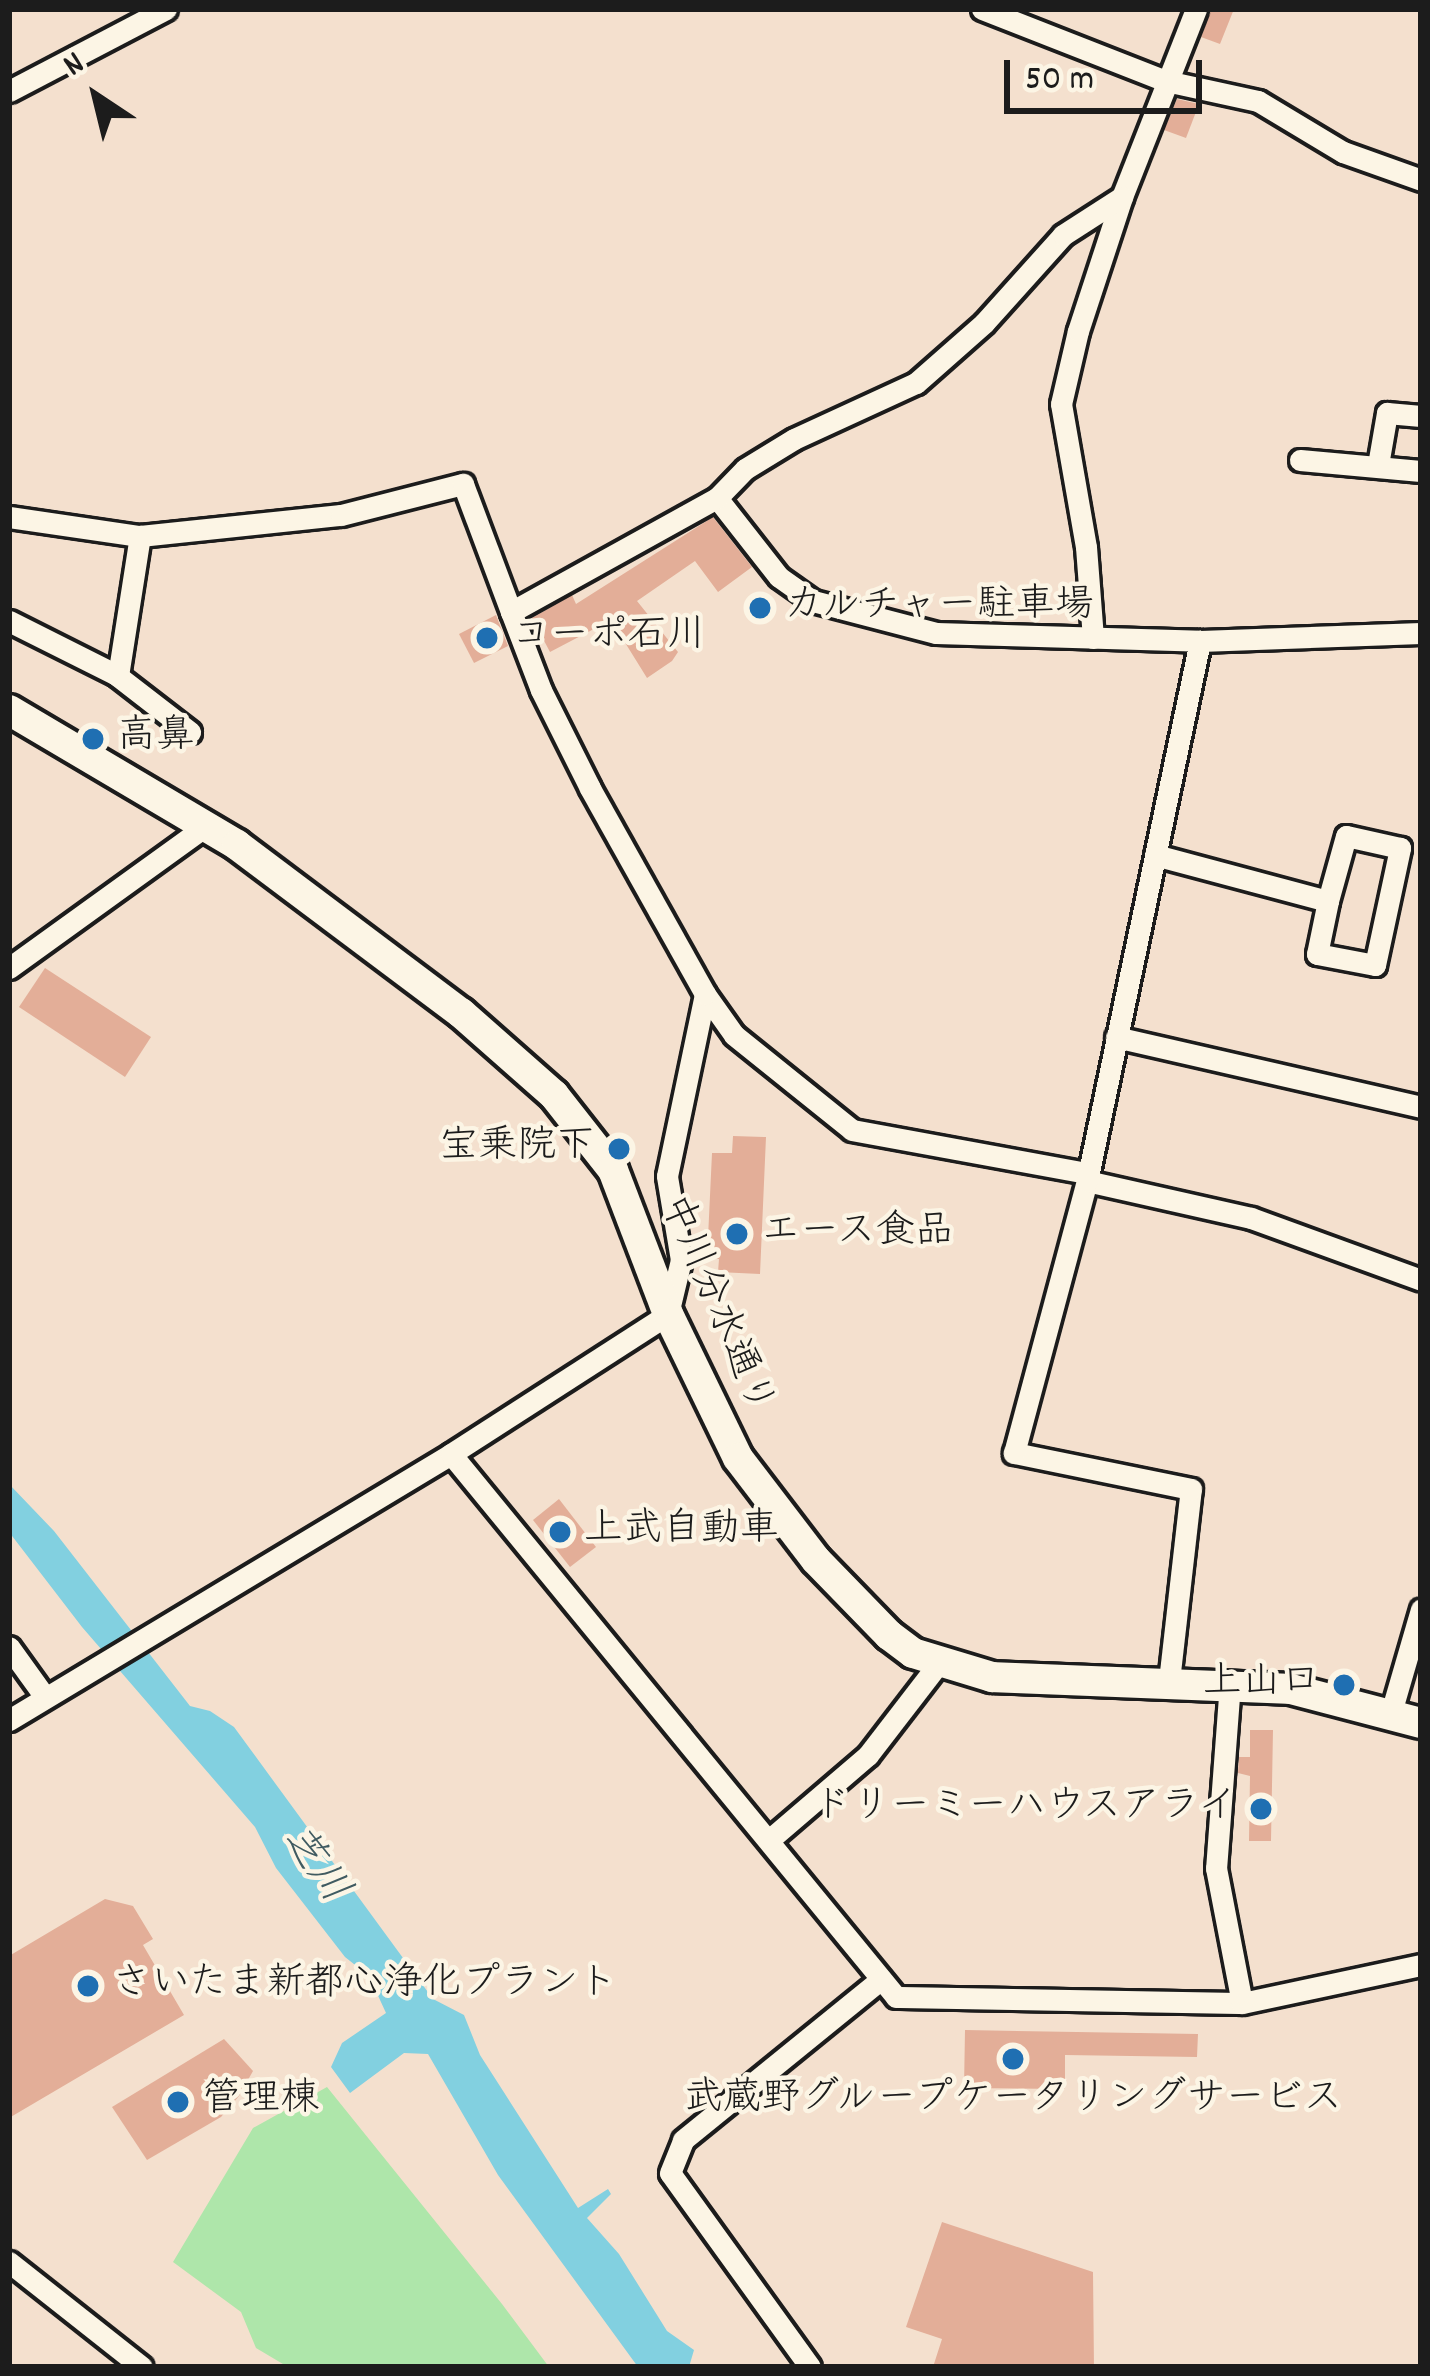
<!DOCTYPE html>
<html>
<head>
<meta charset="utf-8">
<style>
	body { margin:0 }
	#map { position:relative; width:1430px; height:2376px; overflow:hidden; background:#f4e0ce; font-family:Dekko,"Klee One",sans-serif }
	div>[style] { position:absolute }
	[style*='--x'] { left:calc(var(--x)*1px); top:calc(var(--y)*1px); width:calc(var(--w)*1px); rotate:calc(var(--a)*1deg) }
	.green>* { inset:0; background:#aee6aa }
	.water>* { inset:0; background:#82d0e0 }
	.building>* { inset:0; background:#e3ae98 }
	.roads { filter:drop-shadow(3px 0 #1c1c1c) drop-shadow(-3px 0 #1c1c1c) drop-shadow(0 3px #1c1c1c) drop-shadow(0 -3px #1c1c1c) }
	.street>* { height:21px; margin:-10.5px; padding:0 10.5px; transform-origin:10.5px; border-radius:10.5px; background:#fcf5e5 }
	.secondary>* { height:30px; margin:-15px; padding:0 15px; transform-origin:15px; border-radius:15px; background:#fcf5e5 }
	.dots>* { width:33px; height:33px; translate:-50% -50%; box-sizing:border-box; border:6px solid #fcf5e5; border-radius:50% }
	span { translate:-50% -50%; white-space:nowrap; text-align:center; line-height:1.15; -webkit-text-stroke:9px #fcf5e5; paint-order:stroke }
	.poi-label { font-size:39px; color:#1c1c1c }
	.left { translate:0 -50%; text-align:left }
	.right { translate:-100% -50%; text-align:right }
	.street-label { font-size:39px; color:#1c1c1c }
	.water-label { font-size:42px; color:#405b61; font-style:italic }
	.frame { position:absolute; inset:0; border:12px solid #1c1c1c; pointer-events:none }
	.north { position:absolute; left:36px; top:36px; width:120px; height:120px; -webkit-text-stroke:9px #fcf5e5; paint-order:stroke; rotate:325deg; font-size:33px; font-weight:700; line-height:48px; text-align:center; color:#1c1c1c }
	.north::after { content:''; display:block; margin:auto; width:42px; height:54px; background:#1c1c1c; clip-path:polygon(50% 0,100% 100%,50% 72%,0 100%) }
	.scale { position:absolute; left:1004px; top:60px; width:198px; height:54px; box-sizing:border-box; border:6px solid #1c1c1c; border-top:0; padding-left:15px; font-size:36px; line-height:42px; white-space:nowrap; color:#1c1c1c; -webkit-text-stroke:9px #fcf5e5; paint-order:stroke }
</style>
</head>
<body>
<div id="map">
	<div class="green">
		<div style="clip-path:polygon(327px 2087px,502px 2304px,549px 2367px,288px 2367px,256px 2348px,241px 2312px,173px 2262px,253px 2128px)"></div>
	</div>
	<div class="water">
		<div style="clip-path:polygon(9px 1484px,54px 1531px,190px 1706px,210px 1711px,234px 1727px,433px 1999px,464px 2015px,480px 2055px,578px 2208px,608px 2189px,611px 2194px,587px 2218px,619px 2254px,667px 2331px,694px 2350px,689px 2367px,638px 2367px,498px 2175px,428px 2054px,404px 2053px,350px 2093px,331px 2067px,342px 2043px,386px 2013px,369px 1976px,345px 1957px,276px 1868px,255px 1827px,82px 1627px,9px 1532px)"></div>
	</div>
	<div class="building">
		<div style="clip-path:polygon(1211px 9px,1234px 9px,1220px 44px,1201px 37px)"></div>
		<div style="clip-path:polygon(1177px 99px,1199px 104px,1186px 138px,1164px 130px)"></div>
		<div style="clip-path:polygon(713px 517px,752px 567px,718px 592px,695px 561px,637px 601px,678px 652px,672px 661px,647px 678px,611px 620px,550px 652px,532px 618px,572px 595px,576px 604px)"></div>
		<div style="clip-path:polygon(496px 615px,508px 646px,474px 663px,459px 634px)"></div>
		<div style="clip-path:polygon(45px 968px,151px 1037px,125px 1077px,19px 1007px)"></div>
		<div style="clip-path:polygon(733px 1136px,766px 1137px,760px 1274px,718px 1272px,719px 1259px,707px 1259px,712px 1153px,732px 1153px)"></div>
		<div style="clip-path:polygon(559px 1499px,596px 1547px,570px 1567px,533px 1520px)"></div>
		<div style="clip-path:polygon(1250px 1730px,1273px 1730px,1271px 1841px,1249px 1841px,1250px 1776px,1238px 1773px,1239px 1757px,1250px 1757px)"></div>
		<div style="clip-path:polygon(105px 1899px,133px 1906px,153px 1939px,143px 1945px,184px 2015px,9px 2118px,9px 1956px)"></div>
		<div style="clip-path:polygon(965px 2030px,1198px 2034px,1197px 2057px,1065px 2055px,1065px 2089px,964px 2088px)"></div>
		<div style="clip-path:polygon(224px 2039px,253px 2071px,239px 2096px,221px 2117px,147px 2160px,112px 2107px)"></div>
		<div style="clip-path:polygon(942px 2222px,1093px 2272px,1094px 2367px,933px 2367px,942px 2339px,906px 2327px)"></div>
	</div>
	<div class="roads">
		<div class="street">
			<div style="--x:982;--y:9;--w:198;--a:21.4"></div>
			<div style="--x:1166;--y:81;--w:94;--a:12.3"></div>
			<div style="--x:1258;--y:101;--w:99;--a:31"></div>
			<div style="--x:1343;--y:152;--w:83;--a:19.7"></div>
			<div style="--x:9;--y:91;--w:177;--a:-27.6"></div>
			<div style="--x:1300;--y:460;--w:121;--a:5.2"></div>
			<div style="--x:1378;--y:465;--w:53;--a:-80.2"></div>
			<div style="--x:1387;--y:413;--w:34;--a:5"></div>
			<div style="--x:717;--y:498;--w:100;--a:51.9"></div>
			<div style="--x:779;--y:577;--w:42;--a:35.2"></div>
			<div style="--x:813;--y:601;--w:127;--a:14.6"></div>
			<div style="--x:936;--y:633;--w:264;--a:1.7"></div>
			<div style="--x:1200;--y:641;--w:221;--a:-2.1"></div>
			<div style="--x:9;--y:517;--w:132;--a:8.3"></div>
			<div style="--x:140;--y:536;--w:202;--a:-6"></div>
			<div style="--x:341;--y:515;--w:126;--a:-14.3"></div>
			<div style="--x:463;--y:484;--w:137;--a:69.4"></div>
			<div style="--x:9;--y:621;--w:119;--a:26.6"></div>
			<div style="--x:115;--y:674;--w:95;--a:37.7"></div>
			<div style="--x:1093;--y:638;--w:91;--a:-94.4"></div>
			<div style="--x:1086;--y:547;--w:145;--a:-99.9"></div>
			<div style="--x:1061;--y:404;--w:75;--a:-76.9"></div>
			<div style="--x:1078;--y:331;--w:141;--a:-71.8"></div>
			<div style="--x:1122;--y:197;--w:202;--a:-68.5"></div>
			<div style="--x:118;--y:676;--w:142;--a:-81.1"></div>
			<div style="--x:1155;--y:855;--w:179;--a:14.9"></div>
			<div style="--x:1328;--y:901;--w:54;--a:101.7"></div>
			<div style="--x:1317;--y:954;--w:59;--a:10.7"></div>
			<div style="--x:1375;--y:965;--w:120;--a:-77.9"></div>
			<div style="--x:1400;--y:848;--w:55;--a:-167.5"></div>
			<div style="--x:1346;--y:836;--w:67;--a:105.5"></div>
			<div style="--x:9;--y:968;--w:243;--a:-35.8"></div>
			<div style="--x:705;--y:994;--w:50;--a:54.7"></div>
			<div style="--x:734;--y:1035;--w:151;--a:38.8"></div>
			<div style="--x:852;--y:1130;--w:239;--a:10.4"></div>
			<div style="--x:1116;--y:1037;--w:313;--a:12.9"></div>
			<div style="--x:1087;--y:1181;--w:168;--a:12.7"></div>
			<div style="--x:1251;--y:1218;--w:181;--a:20"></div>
			<div style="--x:451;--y:1454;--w:702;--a:50.66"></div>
			<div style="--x:896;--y:1997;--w:346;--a:1"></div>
			<div style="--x:1242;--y:2003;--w:183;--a:-12"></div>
			<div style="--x:9;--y:1647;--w:62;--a:54.2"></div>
			<div style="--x:1169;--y:1681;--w:193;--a:-83.5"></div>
			<div style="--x:1191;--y:1489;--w:181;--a:-168.5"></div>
			<div style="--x:1014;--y:1453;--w:282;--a:-75"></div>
			<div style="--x:1087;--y:1181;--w:552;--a:-78.18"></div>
			<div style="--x:1230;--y:1683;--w:186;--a:94.3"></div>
			<div style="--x:1216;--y:1868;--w:137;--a:79.1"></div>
			<div style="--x:1390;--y:1716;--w:111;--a:-73.8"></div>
			<div style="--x:9;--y:1720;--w:516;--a:-31.04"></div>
			<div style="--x:451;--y:1454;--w:258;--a:-32.8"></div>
			<div style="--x:668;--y:1314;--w:56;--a:-76.5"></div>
			<div style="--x:681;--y:1260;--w:85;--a:-99.5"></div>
			<div style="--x:667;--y:1176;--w:186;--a:-78.2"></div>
			<div style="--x:705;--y:994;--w:236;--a:-119.2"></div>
			<div style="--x:590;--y:788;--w:110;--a:-116.6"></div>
			<div style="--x:541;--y:690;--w:84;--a:-111"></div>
			<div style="--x:511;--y:612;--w:235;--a:-29"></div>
			<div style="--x:717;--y:498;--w:40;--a:-46"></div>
			<div style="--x:745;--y:469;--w:57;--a:-31.5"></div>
			<div style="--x:794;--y:439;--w:134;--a:-24.7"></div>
			<div style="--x:916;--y:383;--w:91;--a:-41.4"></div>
			<div style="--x:984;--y:323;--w:118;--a:-48.1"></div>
			<div style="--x:1063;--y:235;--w:70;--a:-32.8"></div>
			<div style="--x:769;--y:1840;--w:130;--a:-40.6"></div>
			<div style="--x:868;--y:1755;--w:115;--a:-52.4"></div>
			<div style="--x:9;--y:2262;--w:169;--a:38.3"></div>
			<div style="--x:810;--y:2367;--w:239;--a:-125.8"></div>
			<div style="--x:670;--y:2173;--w:35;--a:-68"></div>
			<div style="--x:683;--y:2140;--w:255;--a:-39.1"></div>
		</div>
		<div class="secondary">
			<div style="--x:9;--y:710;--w:265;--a:30.6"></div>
			<div style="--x:237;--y:845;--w:280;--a:36.9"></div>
			<div style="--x:461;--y:1013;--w:124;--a:41.4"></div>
			<div style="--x:554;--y:1095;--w:95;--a:51.8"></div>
			<div style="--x:613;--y:1170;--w:154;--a:69.1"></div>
			<div style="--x:668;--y:1314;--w:160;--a:64.1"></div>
			<div style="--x:738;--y:1458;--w:128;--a:52.6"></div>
			<div style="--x:816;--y:1560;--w:105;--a:45.8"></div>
			<div style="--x:889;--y:1635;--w:30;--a:37"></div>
			<div style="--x:913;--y:1653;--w:83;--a:16.9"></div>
			<div style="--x:992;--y:1677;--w:299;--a:2.3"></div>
			<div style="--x:1291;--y:1689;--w:134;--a:14.7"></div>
		</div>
	</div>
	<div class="dots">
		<div style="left:760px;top:608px;background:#1f6fb2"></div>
		<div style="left:487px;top:638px;background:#1f6fb2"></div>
		<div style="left:93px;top:739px;background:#1f6fb2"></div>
		<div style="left:619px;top:1149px;background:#1f6fb2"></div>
		<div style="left:737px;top:1234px;background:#1f6fb2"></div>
		<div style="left:560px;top:1532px;background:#1f6fb2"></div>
		<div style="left:1344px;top:1685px;background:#1f6fb2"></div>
		<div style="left:1261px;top:1809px;background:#1f6fb2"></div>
		<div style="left:88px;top:1986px;background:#1f6fb2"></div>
		<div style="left:1013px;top:2059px;background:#1f6fb2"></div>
		<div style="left:178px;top:2102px;background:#1f6fb2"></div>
	</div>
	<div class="poi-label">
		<span class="left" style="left:784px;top:608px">カルチャー駐車場</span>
		<span class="left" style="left:511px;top:638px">コーポ石川</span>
		<span class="left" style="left:117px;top:739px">高鼻</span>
		<span class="right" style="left:595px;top:1149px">宝乗院下</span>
		<span class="left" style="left:761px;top:1234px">エース食品</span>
		<span class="left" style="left:584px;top:1532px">上武自動車</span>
		<span class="right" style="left:1320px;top:1685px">上山口</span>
		<span class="right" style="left:1237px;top:1809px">ドリーミーハウスアライ</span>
		<span class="left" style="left:112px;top:1986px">さいたま新都心浄化プラント</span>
		<span style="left:1013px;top:2101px">武蔵野グループケータリングサービス</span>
		<span class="left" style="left:202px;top:2102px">管理棟</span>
	</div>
	<div class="street-label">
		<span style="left:714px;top:1306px;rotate:67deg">中川分水通り</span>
	</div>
	<div class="water-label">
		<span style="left:313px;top:1866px;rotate:54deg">芝川</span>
	</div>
	<div class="frame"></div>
	<div class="north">N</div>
	<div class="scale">50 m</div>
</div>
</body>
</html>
